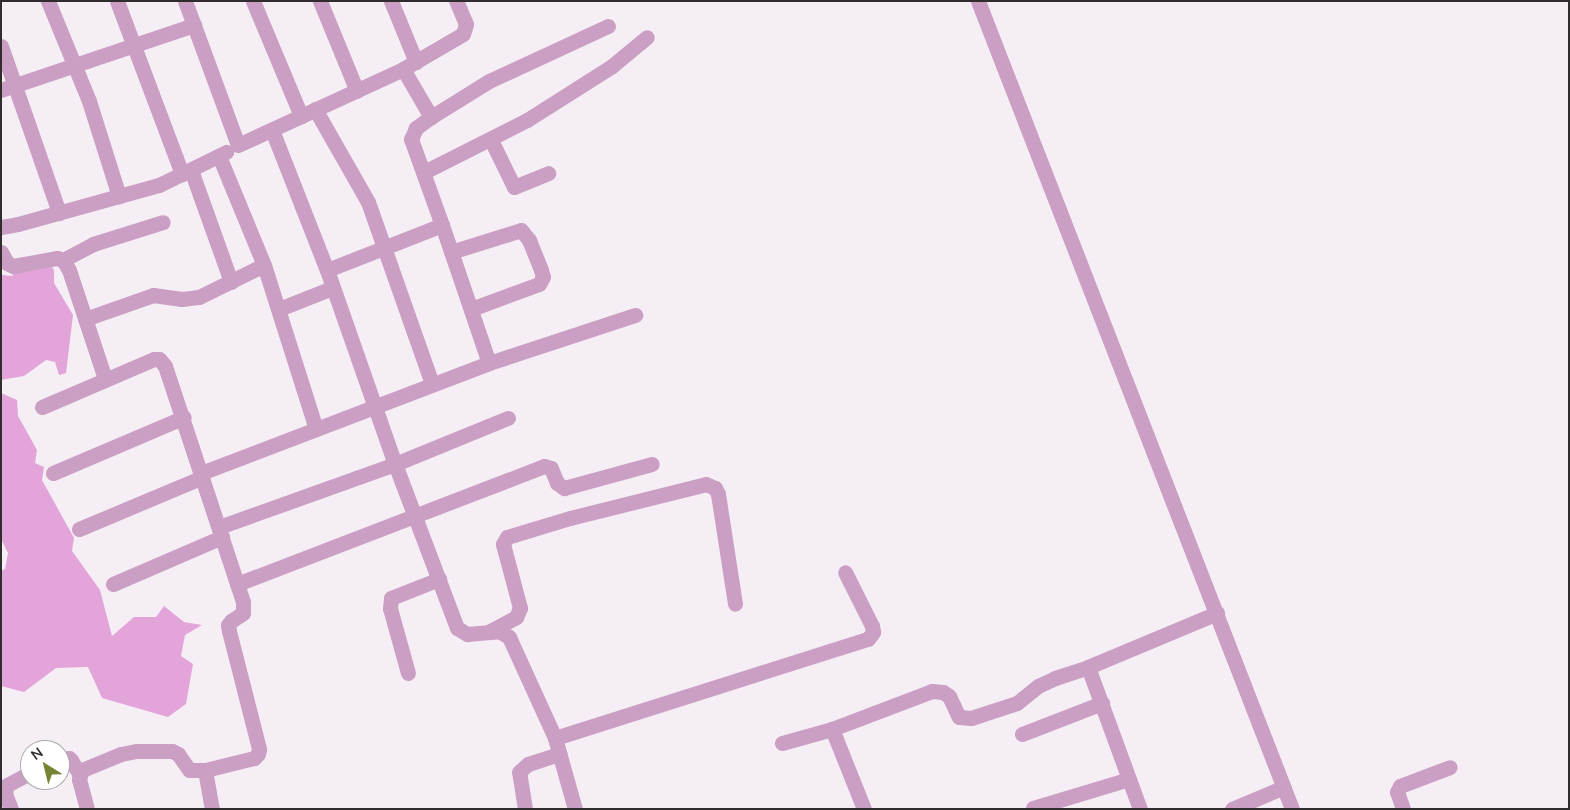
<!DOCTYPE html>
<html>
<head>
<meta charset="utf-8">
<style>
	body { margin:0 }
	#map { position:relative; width:1570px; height:810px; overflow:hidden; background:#f6eef5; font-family:Mulish,sans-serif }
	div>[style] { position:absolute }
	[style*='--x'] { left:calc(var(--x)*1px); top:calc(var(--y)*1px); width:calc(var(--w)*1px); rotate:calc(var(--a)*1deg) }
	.water>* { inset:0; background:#e2a4d9 }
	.minor>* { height:15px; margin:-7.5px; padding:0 7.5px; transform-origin:7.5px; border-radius:7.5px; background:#cb9fc4 }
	span { translate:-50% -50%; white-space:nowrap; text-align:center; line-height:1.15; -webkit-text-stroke:4px #fff; paint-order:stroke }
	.frame { position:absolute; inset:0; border:2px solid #302d2f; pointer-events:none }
	.north { position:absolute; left:20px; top:740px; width:50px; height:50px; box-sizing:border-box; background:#fff; border:1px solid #acabac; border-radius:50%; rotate:324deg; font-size:14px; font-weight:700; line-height:20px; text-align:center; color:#302d2f }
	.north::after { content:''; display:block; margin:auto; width:18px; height:22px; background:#758432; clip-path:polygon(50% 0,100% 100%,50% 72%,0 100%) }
</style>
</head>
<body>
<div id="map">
	<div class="water">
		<div style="clip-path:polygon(49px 263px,54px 270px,54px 283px,73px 315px,66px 373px,59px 375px,55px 362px,46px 360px,24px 376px,1px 380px,1px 275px,12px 276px,20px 264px,35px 270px)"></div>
		<div style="clip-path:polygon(1px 393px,17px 400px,18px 416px,37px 450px,35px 463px,44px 467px,42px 480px,74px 538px,72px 551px,100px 590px,112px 636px,134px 617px,156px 617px,164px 606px,184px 622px,202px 625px,185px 635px,181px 656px,193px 664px,186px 704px,168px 717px,102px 698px,88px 667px,56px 668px,24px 692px,1px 686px,1px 571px,5px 569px,8px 553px,1px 539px)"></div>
	</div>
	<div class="minor">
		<div style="--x:48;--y:1;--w:108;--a:67.7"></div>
		<div style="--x:89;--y:101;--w:100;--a:72.5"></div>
		<div style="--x:117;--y:1;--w:185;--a:69.4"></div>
		<div style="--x:185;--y:1;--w:153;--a:69.8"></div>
		<div style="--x:238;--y:145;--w:182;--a:-24.7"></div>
		<div style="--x:403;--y:69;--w:56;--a:59.7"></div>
		<div style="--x:431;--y:117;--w:19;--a:144"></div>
		<div style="--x:416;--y:128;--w:12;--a:114"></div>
		<div style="--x:411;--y:139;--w:91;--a:70.2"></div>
		<div style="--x:442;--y:225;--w:123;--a:158.6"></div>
		<div style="--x:327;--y:270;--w:206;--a:70.7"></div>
		<div style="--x:395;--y:464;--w:175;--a:69.3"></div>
		<div style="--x:457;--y:628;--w:12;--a:31"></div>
		<div style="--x:467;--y:634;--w:32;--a:-5"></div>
		<div style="--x:499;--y:631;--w:12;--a:31"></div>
		<div style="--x:509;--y:637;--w:111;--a:65.5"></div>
		<div style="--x:555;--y:738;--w:74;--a:74.3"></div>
		<div style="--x:253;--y:1;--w:125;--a:67.3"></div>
		<div style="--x:320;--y:1;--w:97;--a:67.7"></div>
		<div style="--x:391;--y:1;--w:66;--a:67.7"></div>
		<div style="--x:978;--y:1;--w:867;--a:68.76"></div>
		<div style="--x:1;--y:46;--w:177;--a:70.8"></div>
		<div style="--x:403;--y:69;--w:69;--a:-30.3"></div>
		<div style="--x:463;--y:34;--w:10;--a:-73"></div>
		<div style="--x:466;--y:24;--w:25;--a:-113"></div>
		<div style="--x:1;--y:90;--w:204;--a:-18.6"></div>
		<div style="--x:315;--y:109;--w:107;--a:60.3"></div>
		<div style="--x:368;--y:202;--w:193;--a:70.6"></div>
		<div style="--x:431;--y:117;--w:68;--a:-31.8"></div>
		<div style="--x:489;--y:81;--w:131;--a:-24.8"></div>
		<div style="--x:272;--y:130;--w:150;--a:68.6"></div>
		<div style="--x:491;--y:140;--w:52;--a:63.9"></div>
		<div style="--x:514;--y:187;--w:37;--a:-22"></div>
		<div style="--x:219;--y:156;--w:118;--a:67.6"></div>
		<div style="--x:264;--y:265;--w:172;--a:72.4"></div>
		<div style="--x:191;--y:170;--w:119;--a:70.3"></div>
		<div style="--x:424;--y:172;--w:115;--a:-26.8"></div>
		<div style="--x:527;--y:120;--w:101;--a:-32.4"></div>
		<div style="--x:612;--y:66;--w:45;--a:-39.6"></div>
		<div style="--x:442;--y:225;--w:146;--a:71.2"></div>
		<div style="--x:1;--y:227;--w:17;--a:-10"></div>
		<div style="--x:18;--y:224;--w:146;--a:-15.5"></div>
		<div style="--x:159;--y:185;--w:75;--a:-26.2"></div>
		<div style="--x:1;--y:252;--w:13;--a:61"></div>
		<div style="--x:7;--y:263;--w:7;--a:27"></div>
		<div style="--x:13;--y:266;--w:45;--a:-10.3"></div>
		<div style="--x:57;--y:258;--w:6;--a:18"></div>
		<div style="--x:63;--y:260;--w:12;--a:59"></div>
		<div style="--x:69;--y:270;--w:115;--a:71.7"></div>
		<div style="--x:451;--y:252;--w:73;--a:-17.4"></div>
		<div style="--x:521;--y:230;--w:13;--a:51"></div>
		<div style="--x:529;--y:240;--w:32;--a:68"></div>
		<div style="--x:541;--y:270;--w:7;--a:74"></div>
		<div style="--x:543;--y:277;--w:8;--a:120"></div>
		<div style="--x:539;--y:284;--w:72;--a:159.8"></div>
		<div style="--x:63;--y:260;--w:34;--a:-28"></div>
		<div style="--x:93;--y:244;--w:73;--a:-17.4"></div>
		<div style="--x:279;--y:309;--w:57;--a:-21.6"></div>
		<div style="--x:85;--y:319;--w:72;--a:-19.4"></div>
		<div style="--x:153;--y:295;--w:29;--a:8"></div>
		<div style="--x:182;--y:299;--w:17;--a:-7"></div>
		<div style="--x:199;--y:297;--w:72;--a:-26.2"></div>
		<div style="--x:42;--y:407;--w:122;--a:-23.2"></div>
		<div style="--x:154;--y:359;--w:5;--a:0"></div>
		<div style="--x:159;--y:359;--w:9;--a:49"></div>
		<div style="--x:165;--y:366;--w:249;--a:71.7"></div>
		<div style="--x:243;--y:602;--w:11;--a:90"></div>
		<div style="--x:243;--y:613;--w:14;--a:146"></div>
		<div style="--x:231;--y:621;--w:5;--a:127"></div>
		<div style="--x:228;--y:625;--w:6;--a:81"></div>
		<div style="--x:229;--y:631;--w:122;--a:75.7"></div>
		<div style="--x:259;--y:749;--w:5;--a:101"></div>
		<div style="--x:258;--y:754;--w:6;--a:135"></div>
		<div style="--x:254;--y:758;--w:50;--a:166.2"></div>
		<div style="--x:205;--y:770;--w:40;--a:80"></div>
		<div style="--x:53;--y:473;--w:142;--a:-23.1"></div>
		<div style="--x:201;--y:473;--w:308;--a:-20.9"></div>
		<div style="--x:489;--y:363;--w:154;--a:-18.2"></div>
		<div style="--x:219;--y:527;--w:187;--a:-19.7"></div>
		<div style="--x:395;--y:464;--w:122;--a:-22.2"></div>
		<div style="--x:79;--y:529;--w:134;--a:-22.8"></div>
		<div style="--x:113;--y:584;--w:119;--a:-23.3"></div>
		<div style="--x:237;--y:584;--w:329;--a:-21"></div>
		<div style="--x:544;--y:466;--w:7;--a:16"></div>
		<div style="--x:551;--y:468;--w:16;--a:68"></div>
		<div style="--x:557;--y:483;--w:9;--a:36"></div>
		<div style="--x:564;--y:488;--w:91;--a:-15.3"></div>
		<div style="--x:490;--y:631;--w:30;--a:-28"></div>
		<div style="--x:516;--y:617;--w:10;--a:-66"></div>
		<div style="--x:520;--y:608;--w:66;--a:-104.9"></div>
		<div style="--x:503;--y:544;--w:8;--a:-60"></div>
		<div style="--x:507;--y:537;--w:66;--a:-16.8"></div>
		<div style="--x:570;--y:518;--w:140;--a:-14"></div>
		<div style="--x:706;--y:484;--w:10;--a:24"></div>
		<div style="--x:715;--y:488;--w:7;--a:63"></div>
		<div style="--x:718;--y:494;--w:111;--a:81.2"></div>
		<div style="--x:1088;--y:667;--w:151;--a:69.9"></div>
		<div style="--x:408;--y:673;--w:67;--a:-105.5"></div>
		<div style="--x:390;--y:608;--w:10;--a:-84"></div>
		<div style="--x:391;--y:598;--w:52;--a:-21.6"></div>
		<div style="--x:832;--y:729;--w:107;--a:-20.8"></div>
		<div style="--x:932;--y:691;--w:11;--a:5"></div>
		<div style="--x:943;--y:692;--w:7;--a:34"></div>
		<div style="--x:949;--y:696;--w:23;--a:65"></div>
		<div style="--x:959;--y:717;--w:12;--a:5"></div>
		<div style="--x:971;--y:718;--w:48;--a:-18.1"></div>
		<div style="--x:1017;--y:703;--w:27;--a:-39"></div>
		<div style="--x:1038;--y:686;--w:19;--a:-25"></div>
		<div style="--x:1055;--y:678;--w:35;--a:-18"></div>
		<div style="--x:1088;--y:667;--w:140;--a:-22.7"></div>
		<div style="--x:1022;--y:734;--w:86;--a:-21.2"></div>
		<div style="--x:555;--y:738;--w:328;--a:-17.6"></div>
		<div style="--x:868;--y:639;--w:9;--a:-54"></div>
		<div style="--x:873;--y:632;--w:6;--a:-99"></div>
		<div style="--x:872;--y:626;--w:60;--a:-116.6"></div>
		<div style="--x:782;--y:743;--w:52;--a:-15.6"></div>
		<div style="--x:832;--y:729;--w:86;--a:68.2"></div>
		<div style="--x:60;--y:760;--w:9;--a:-13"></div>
		<div style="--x:69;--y:758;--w:3;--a:45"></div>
		<div style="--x:71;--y:760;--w:17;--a:59"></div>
		<div style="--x:1033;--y:808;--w:100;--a:-16.8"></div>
		<div style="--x:11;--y:809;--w:17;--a:-111"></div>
		<div style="--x:5;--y:793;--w:8;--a:-76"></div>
		<div style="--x:7;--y:785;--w:26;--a:-28"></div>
		<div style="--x:87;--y:809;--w:31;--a:-105"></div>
		<div style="--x:79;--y:779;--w:9;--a:-72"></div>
		<div style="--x:82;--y:770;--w:42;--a:-22.3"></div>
		<div style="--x:121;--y:754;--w:16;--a:-11"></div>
		<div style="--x:137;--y:751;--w:35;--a:0"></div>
		<div style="--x:172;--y:751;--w:7;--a:27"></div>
		<div style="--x:178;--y:754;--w:19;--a:55"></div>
		<div style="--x:189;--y:770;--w:16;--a:0"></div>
		<div style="--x:525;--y:809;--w:37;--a:-99"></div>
		<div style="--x:519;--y:772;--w:12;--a:-42"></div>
		<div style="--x:528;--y:764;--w:33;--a:-18"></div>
		<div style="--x:1232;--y:809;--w:56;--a:-22.9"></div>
		<div style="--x:1403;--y:809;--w:18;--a:-109"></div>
		<div style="--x:1397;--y:792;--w:7;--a:-63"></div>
		<div style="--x:1400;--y:786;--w:53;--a:-20.8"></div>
	</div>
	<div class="frame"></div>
	<div class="north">N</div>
</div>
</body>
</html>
